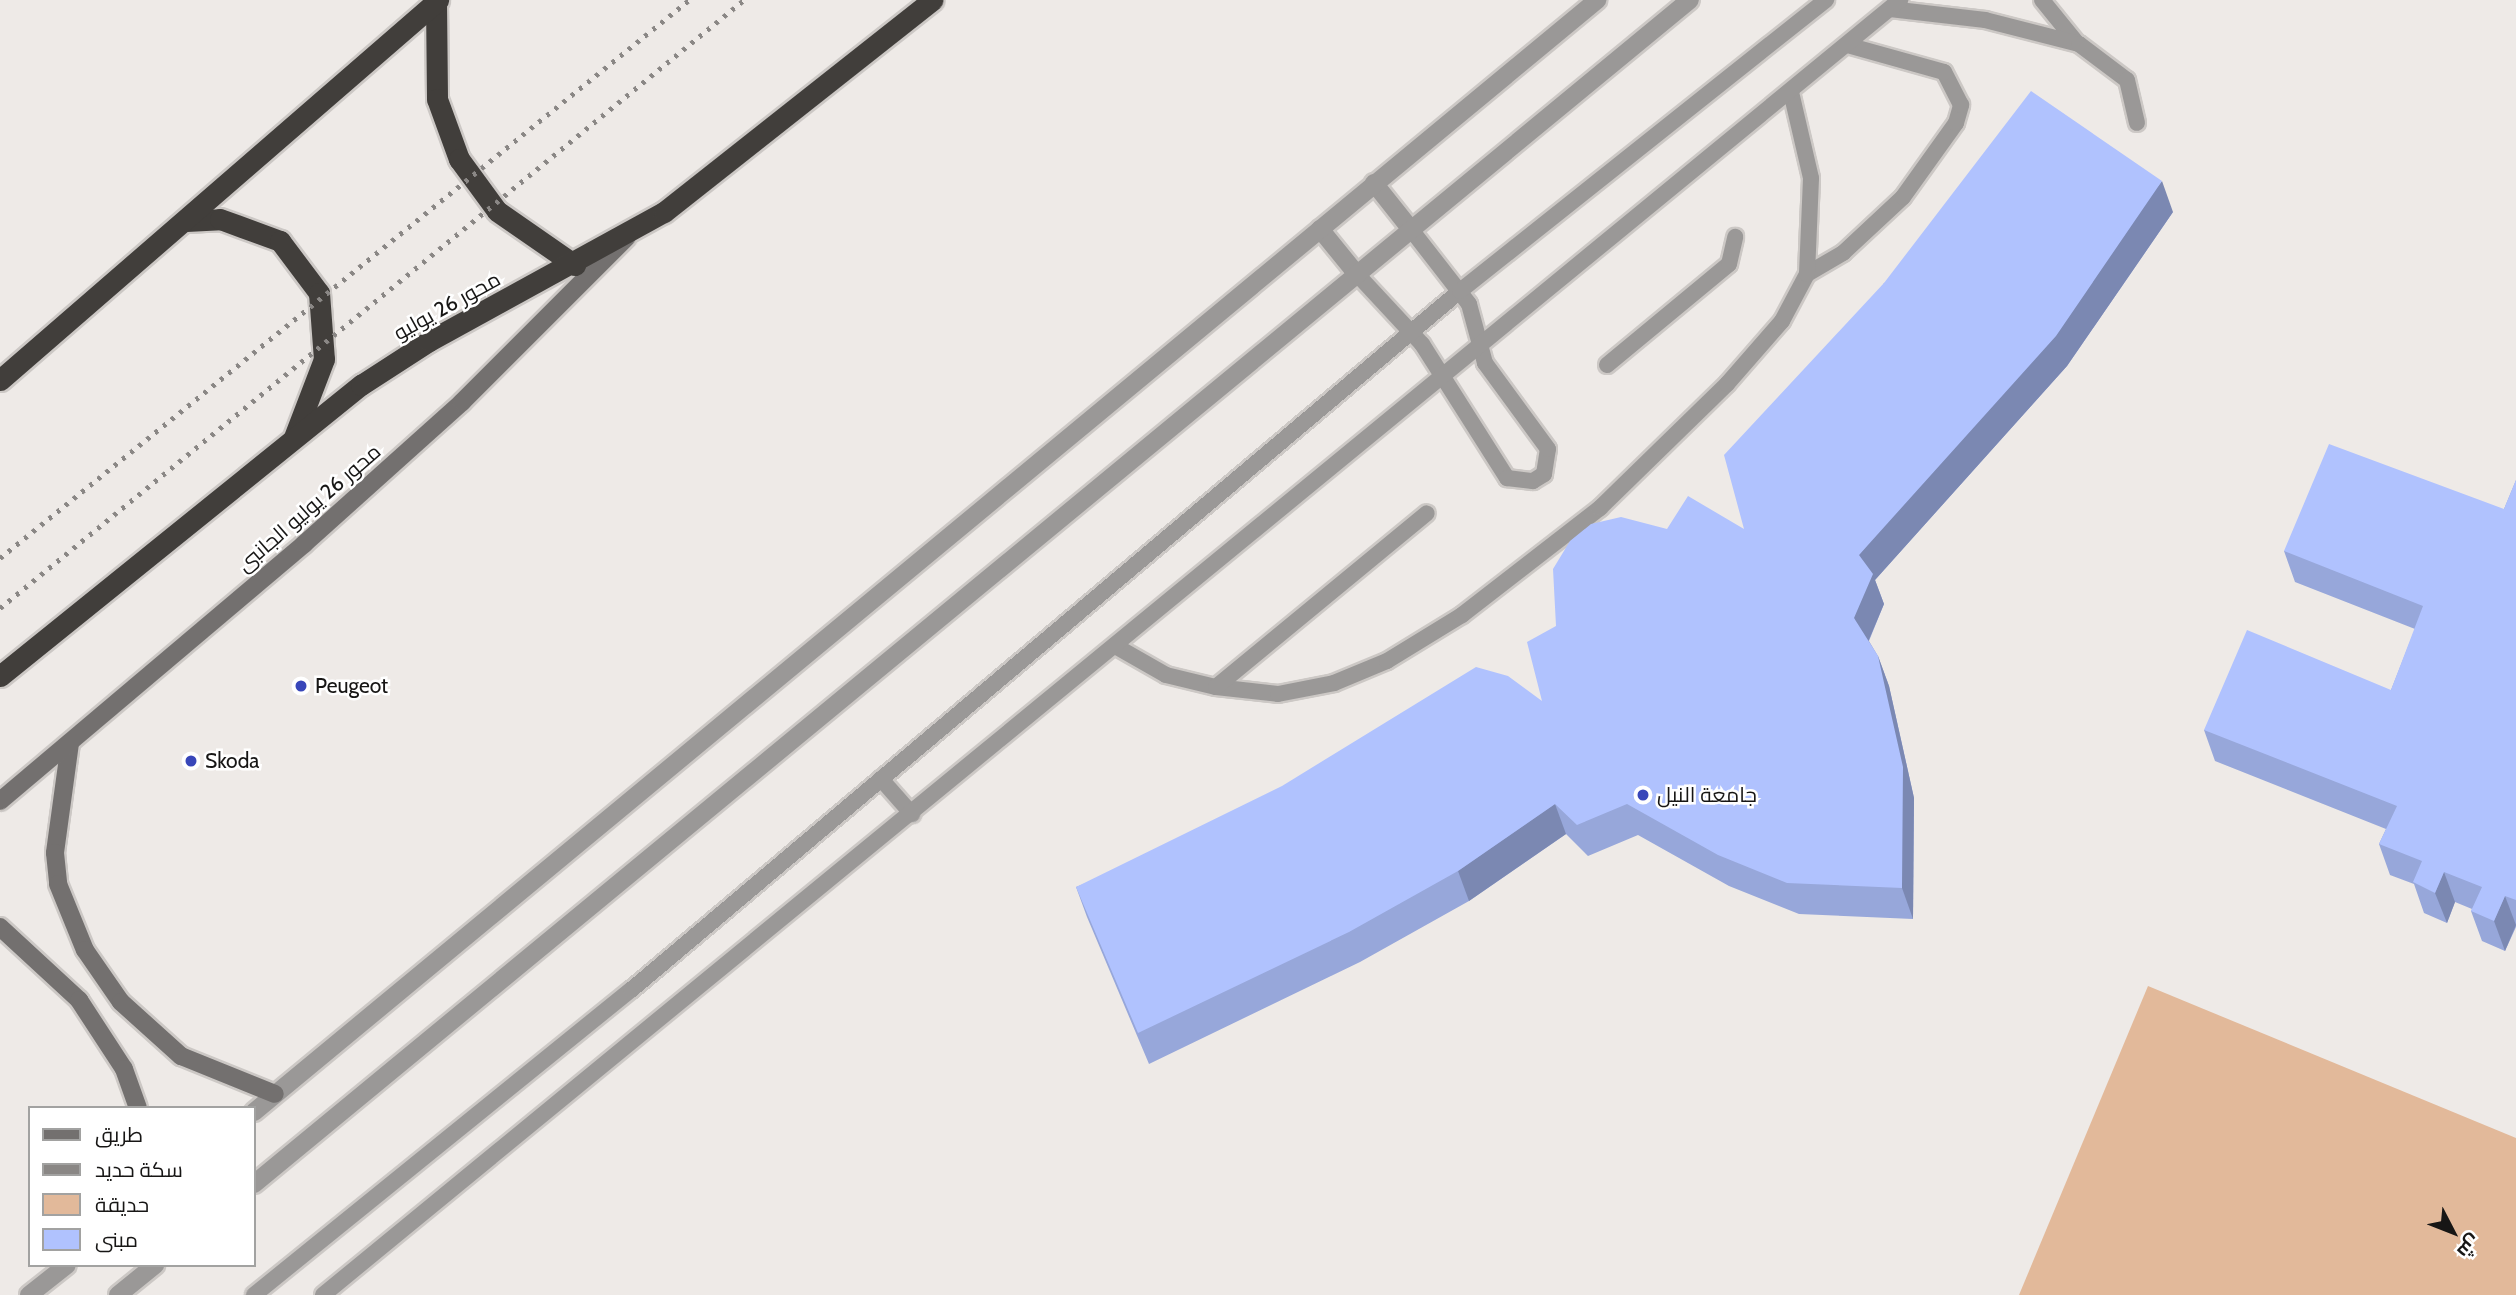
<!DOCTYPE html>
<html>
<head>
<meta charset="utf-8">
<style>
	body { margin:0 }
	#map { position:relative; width:2516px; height:1295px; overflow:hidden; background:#eeeae7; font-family:Cabin,Cairo,sans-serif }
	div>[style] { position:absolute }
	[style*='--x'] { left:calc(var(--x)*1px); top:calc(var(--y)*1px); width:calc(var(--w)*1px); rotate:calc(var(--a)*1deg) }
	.green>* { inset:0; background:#e2b99a }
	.roads { filter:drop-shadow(2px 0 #ccc8c5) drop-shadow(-2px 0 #ccc8c5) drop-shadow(0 2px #ccc8c5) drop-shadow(0 -2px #ccc8c5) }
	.lane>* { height:16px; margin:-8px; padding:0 8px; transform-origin:8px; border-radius:8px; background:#9a9897 }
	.street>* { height:18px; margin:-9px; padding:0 9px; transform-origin:9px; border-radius:9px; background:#9a9897 }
	.secondary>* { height:18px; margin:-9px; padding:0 9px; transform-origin:9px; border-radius:9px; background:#73706f }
	.highway>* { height:21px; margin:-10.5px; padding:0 10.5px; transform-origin:10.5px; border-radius:10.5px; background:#413e3b }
	.rail>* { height:5px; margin-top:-2.5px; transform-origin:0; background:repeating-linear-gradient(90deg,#8a8785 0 3.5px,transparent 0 10.5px) }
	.wall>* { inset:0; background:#97a7da }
	.shaded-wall>* { inset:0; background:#7b88b2 }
	.building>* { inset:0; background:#b0c2fe }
	.dots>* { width:19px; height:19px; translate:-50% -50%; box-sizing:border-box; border:4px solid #fff; border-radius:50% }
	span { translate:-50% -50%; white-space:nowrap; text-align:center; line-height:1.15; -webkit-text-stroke:5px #fff; paint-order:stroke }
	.street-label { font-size:21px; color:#171615 }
	.poi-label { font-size:21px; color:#171615 }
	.left { translate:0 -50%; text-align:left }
	.legend { position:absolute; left:28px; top:1106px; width:228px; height:161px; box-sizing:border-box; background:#fff; border:2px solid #a2a2a1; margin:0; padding:9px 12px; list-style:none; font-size:21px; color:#171615 }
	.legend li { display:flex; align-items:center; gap:14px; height:35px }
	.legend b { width:35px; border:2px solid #a2a2a1 }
	.north { position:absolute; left:2418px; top:1197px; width:70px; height:70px; -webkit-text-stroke:5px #fff; paint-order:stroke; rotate:132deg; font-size:19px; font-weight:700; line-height:28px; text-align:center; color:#171615 }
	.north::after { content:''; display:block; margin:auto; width:24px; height:32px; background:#171615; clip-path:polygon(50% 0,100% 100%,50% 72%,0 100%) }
</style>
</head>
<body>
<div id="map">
	<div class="green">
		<div style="clip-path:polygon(2148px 986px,2516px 1138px,2516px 1295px,2019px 1295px)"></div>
	</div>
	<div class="roads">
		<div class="lane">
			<div style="--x:2042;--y:0;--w:55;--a:50.9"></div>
			<div style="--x:1890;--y:9;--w:96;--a:6.6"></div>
			<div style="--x:1985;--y:20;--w:97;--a:14.3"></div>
			<div style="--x:2079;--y:44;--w:60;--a:36.9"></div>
			<div style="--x:2127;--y:80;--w:44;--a:76.9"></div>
			<div style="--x:1355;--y:272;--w:98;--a:47.1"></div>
			<div style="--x:1422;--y:344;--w:159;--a:57.6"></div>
			<div style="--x:1507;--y:478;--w:26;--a:7"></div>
			<div style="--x:1533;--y:481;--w:13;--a:-32"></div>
			<div style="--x:1544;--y:474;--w:25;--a:-81"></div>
			<div style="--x:1548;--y:449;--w:107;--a:-126.2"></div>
			<div style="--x:1485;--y:363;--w:61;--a:-105.2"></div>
			<div style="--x:1469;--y:304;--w:98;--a:-127.9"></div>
			<div style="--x:1807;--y:274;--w:42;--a:-30.3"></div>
			<div style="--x:1843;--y:253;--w:82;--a:-43"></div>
			<div style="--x:1903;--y:197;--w:91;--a:-54.4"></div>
			<div style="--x:1956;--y:123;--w:19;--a:-74"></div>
			<div style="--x:1961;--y:105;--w:37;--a:-117"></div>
			<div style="--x:1944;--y:72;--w:101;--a:-164.4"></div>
			<div style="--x:1607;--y:365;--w:158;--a:-39.6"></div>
			<div style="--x:1729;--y:264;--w:28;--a:-77"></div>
			<div style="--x:1117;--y:647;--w:56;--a:29.7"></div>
			<div style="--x:1166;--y:675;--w:51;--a:13.5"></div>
			<div style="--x:1216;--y:687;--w:62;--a:6.4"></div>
			<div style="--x:1278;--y:694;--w:57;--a:-11.1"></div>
			<div style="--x:1334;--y:683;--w:57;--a:-22.5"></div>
			<div style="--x:1387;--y:661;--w:88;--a:-31.5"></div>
			<div style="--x:1462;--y:615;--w:175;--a:-37.8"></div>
			<div style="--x:1600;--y:508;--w:177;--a:-44.3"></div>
			<div style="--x:1727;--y:384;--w:84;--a:-48.9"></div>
			<div style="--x:1782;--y:321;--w:53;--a:-62"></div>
			<div style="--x:1807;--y:274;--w:96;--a:-87.6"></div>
			<div style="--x:1811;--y:178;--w:88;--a:-103.1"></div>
			<div style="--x:1216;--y:687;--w:273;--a:-39.5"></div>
			<div style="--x:881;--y:779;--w:47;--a:48.5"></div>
			<div style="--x:254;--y:1295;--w:485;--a:-39"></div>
			<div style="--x:631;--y:990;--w:1084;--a:-40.14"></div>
			<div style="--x:1460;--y:291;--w:468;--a:-38.5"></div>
			<div style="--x:323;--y:1295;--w:2041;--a:-39.39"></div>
		</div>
		<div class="street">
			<div style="--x:1374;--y:183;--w:56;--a:51.5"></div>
			<div style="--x:1320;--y:229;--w:55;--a:50.9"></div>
			<div style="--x:254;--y:1112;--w:1744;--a:-39.62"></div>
			<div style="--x:254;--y:1184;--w:1861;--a:-39.51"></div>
			<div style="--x:29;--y:1295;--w:48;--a:-38.3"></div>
			<div style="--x:118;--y:1295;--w:48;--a:-39"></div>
		</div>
		<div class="secondary">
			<div style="--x:70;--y:743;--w:111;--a:97.8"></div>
			<div style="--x:55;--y:853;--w:31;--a:84"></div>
			<div style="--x:58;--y:884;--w:71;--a:67.8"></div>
			<div style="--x:85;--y:950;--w:63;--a:55.3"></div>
			<div style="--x:121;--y:1002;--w:81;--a:42"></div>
			<div style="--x:181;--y:1056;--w:101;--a:22"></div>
			<div style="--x:0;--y:801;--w:398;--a:-40.2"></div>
			<div style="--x:304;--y:544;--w:212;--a:-41.9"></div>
			<div style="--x:462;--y:402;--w:233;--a:-45"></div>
			<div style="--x:0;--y:927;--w:108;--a:42.7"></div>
			<div style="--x:79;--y:1000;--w:82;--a:56.9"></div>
			<div style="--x:124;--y:1069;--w:41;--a:70.3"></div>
		</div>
		<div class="highway">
			<div style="--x:436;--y:2;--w:97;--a:89.4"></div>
			<div style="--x:437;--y:99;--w:64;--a:69.9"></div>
			<div style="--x:459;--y:159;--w:64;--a:53.8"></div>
			<div style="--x:497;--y:211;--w:95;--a:34.7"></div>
			<div style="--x:186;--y:221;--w:34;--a:-3"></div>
			<div style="--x:220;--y:219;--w:64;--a:20.1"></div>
			<div style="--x:280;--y:241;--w:65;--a:53.1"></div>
			<div style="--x:319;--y:293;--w:66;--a:85.7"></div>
			<div style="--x:324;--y:359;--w:84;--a:111"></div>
			<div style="--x:0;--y:380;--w:580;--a:-40.94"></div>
			<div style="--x:0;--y:676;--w:464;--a:-38.9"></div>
			<div style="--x:361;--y:385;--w:81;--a:-32.9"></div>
			<div style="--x:429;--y:341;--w:268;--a:-28.8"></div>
			<div style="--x:664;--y:212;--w:342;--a:-38.3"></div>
		</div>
	</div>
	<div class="rail">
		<div style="--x:0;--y:558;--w:887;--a:-39"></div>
		<div style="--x:0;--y:608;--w:961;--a:-39.26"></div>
	</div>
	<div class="wall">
		<div style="clip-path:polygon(2173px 212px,2067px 366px,1875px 580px,1884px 604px,1869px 641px,1878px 656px,1889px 686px,1914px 798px,1913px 919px,1799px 914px,1729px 886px,1638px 835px,1588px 856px,1566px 834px,1469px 901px,1360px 962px,1149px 1064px,1087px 917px,1076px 887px,1542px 701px,1556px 626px,1667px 529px,1744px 529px,1884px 283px)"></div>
		<div style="clip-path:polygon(2516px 480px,2516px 927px,2505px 951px,2482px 941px,2471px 911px,2472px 909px,2455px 902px,2447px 923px,2424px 913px,2414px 884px,2390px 875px,2379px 844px,2386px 829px,2215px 761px,2204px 730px,2391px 690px,2415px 629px,2295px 582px,2284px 551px,2504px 509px)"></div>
	</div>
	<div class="shaded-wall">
		<div style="clip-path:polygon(2162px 181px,2173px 212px,2067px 366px,1875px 580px,1884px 604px,1865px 649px,1854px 618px,1859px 555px)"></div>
		<div style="clip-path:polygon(1878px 656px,1889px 686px,1914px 798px,1913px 919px,1902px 888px)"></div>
		<div style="clip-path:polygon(1555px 804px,1566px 834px,1469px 901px,1458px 871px)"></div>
		<div style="clip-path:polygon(2444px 872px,2455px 902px,2447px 923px,2435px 893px)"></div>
		<div style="clip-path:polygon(2505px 896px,2516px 925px,2505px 951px,2494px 921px)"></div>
	</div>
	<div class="building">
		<div style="clip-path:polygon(2031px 91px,2162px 181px,2056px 336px,1859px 555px,1873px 574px,1854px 618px,1878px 656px,1903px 767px,1902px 888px,1787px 883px,1718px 855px,1627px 804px,1577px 825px,1555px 804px,1458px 871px,1349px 932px,1138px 1033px,1076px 887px,1282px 786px,1476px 667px,1508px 676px,1542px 701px,1527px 642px,1556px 626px,1553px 569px,1570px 541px,1591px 524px,1621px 517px,1667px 529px,1688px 496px,1744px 529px,1724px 455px,1884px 283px)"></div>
		<div style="clip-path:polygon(2329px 444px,2504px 509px,2516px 480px,2516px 900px,2505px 896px,2494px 921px,2471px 911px,2482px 887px,2444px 872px,2435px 893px,2413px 882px,2422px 861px,2379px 844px,2397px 806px,2204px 730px,2247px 630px,2391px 690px,2423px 606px,2284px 551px)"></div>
	</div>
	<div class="dots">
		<div style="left:301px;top:686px;background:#3846b9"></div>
		<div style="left:191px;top:761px;background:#3846b9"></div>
		<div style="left:1643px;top:795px;background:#3846b9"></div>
	</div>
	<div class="street-label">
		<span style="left:447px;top:306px;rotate:-29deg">محور 26 يوليو</span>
		<span style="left:309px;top:508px;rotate:-41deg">محور 26 يوليو الجانبى</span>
	</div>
	<div class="poi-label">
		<span class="left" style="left:315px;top:686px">Peugeot</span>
		<span class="left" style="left:205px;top:761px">Skoda</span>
		<span class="left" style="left:1657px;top:795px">جامعة النيل</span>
	</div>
	<ul class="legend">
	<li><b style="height:9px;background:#73706f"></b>طريق</li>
	<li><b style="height:9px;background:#8a8785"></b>سكة حديد</li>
	<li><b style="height:19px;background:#e2b99a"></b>حديقة</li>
	<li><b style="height:19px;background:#b0c2fe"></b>مبنى</li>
	</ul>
	<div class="north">ش</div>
</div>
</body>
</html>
